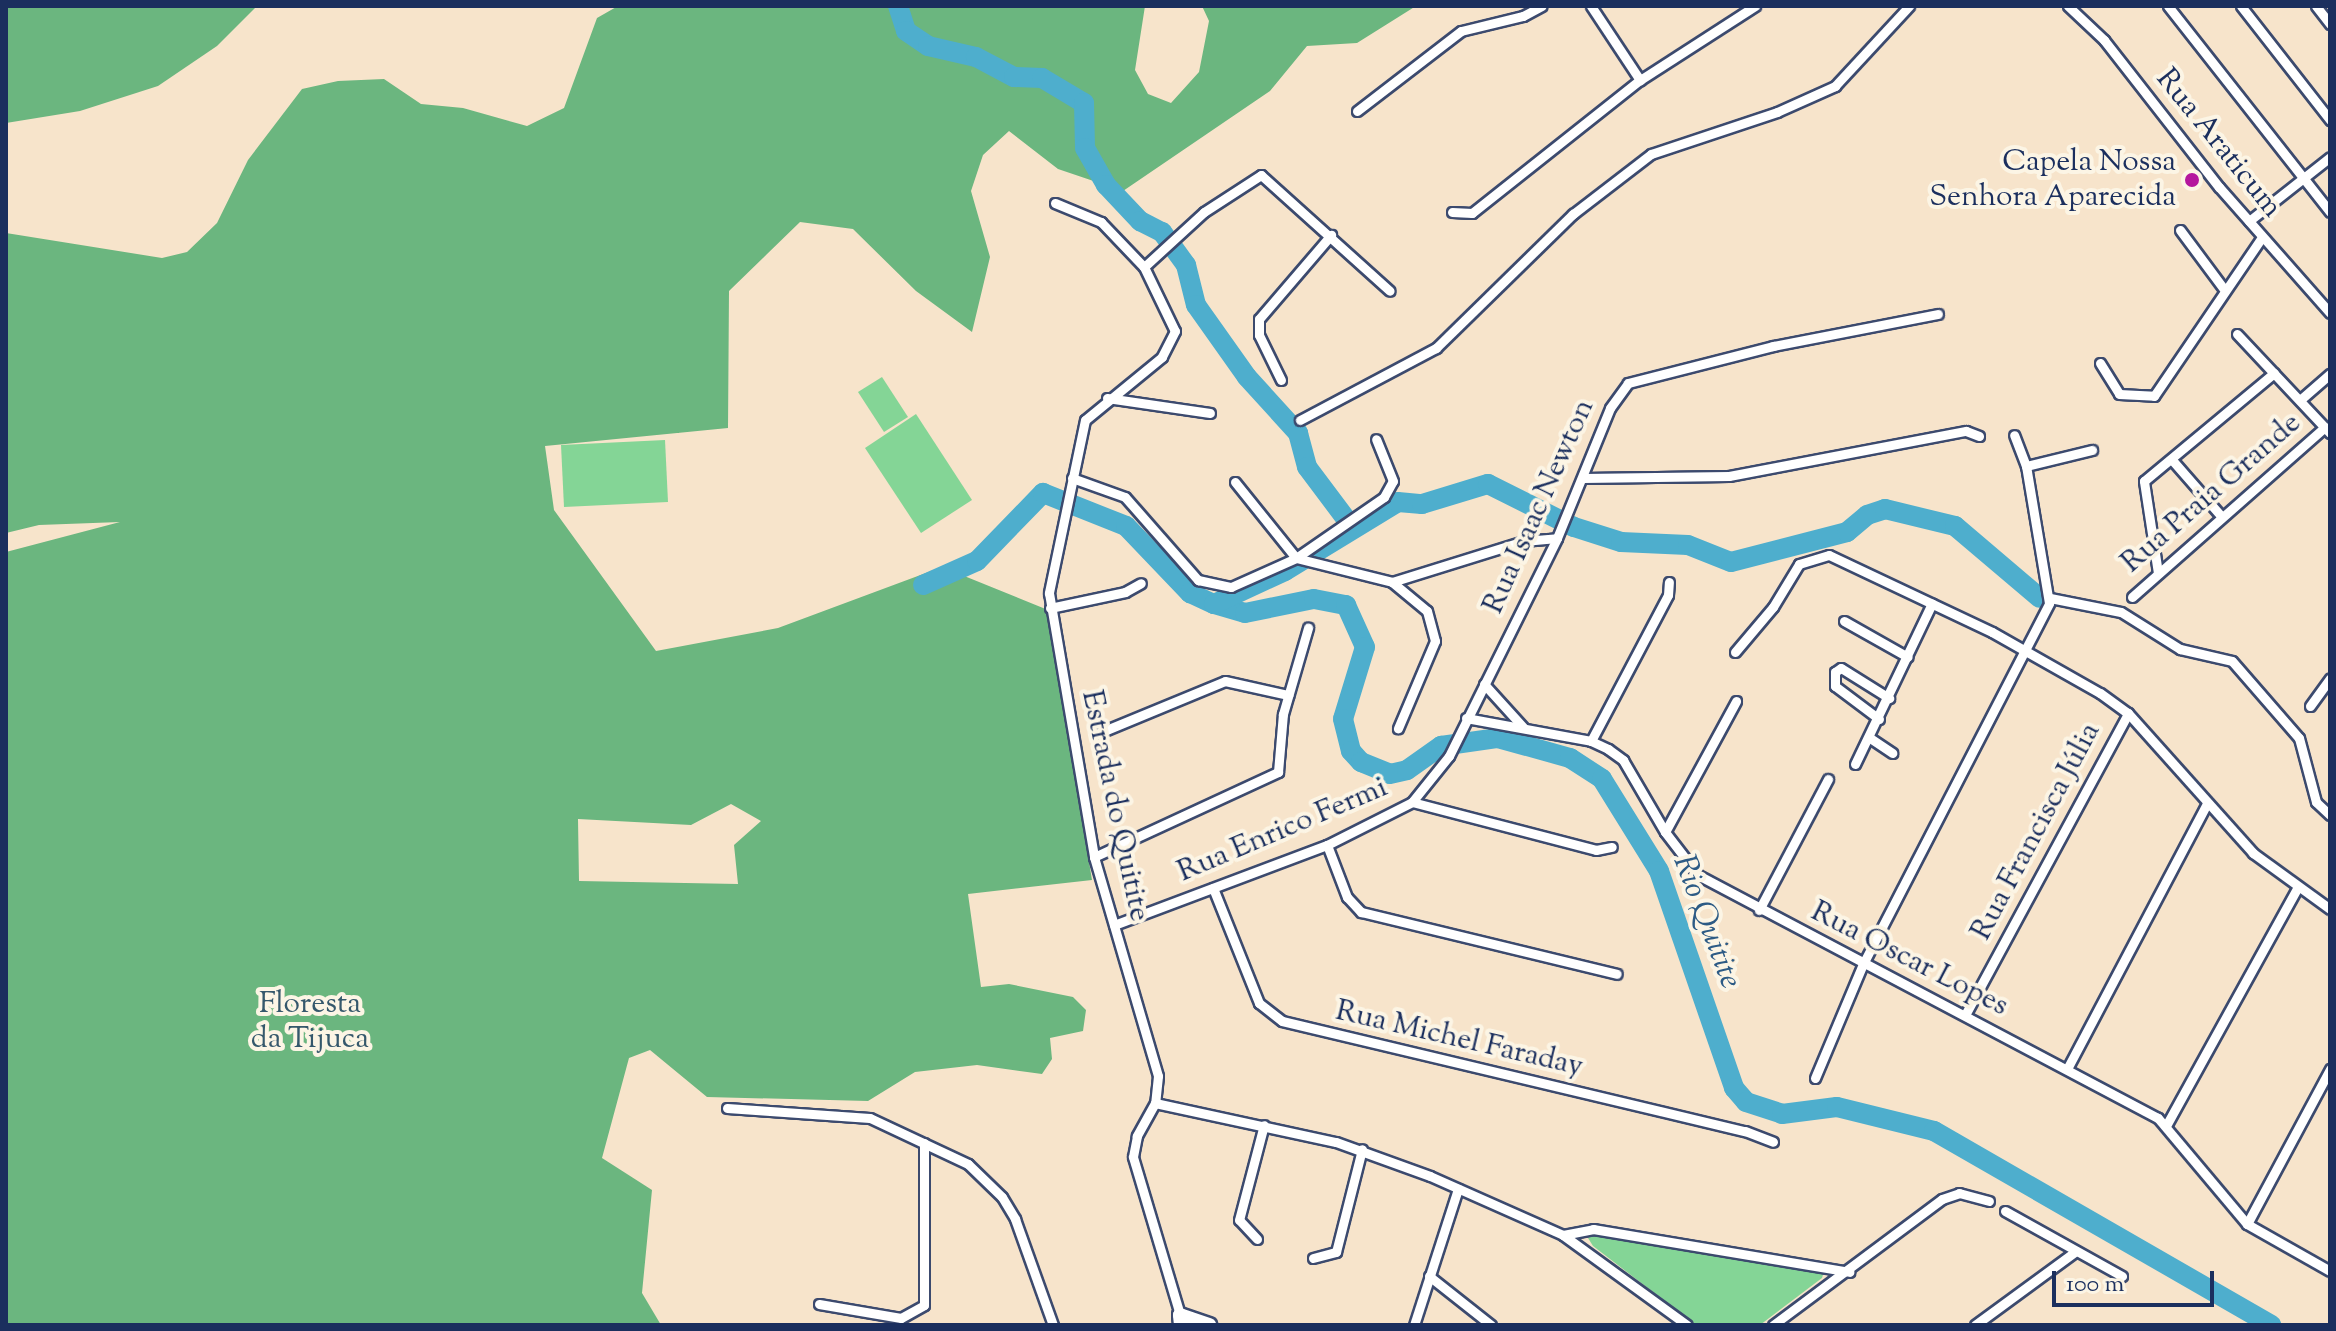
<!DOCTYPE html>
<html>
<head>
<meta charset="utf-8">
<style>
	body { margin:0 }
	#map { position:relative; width:2336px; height:1331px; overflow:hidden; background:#f7e4cb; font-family:"Sorts Mill Goudy",serif }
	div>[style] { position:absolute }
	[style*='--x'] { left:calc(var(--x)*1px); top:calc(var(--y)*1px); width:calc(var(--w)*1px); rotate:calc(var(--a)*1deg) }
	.green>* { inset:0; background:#84d596 }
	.forest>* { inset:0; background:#6bb67f }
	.river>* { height:20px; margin:-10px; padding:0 10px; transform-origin:10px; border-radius:10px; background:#4eaecd }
	.roads { filter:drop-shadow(2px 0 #3c4a6e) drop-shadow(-2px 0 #3c4a6e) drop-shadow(0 2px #3c4a6e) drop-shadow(0 -2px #3c4a6e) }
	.street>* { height:9px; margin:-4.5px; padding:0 4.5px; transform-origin:4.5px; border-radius:4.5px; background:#fff }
	.secondary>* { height:14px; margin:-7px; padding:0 7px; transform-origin:7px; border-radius:7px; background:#fff }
	.dots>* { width:22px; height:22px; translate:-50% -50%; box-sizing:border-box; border:4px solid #fcf5e5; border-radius:50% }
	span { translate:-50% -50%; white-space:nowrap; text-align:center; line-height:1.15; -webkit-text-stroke:8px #fcf5e5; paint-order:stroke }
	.street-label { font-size:30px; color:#1b2f5e }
	.poi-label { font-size:30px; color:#1b2f5e }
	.right { translate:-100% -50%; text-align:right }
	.park-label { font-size:30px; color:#35586c }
	.water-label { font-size:32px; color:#2d5b85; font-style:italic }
	.frame { position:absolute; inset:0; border:8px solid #1b2f5e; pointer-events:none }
	.scale { position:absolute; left:2052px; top:1271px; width:162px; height:36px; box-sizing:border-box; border:4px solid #1b2f5e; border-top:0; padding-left:10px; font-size:24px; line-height:28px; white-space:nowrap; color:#1b2f5e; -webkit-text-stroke:6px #fcf5e5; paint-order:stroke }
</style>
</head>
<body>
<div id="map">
	<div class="green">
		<div style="clip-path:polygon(882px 377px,908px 417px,884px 432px,858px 392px)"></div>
		<div style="clip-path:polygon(916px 414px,972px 500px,921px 533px,865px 448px)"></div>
		<div style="clip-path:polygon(665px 440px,668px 502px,564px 507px,561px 445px)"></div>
		<div style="clip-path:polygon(1595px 1232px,1824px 1271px,1822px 1278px,1760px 1325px,1696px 1325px,1593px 1246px,1588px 1238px)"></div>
	</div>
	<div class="forest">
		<div style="clip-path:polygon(6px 6px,257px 6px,217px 46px,158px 86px,80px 111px,6px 123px)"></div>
		<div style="clip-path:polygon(evenodd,618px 6px,1145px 6px,1135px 70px,1148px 94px,1171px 103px,1199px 72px,1209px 21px,1202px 6px,1416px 6px,1357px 43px,1307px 46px,1270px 91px,1123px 191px,1058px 169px,1009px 131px,983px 155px,971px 191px,990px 257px,972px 332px,916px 291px,853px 229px,800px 222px,729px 291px,728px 428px,545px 446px,554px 510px,656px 651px,778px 628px,942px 567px,1048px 610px,1092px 880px,968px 894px,981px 987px,1009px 984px,1073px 997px,1086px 1010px,1083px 1031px,1050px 1038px,1052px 1059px,1042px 1074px,977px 1065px,915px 1072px,868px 1101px,707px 1097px,650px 1050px,629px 1058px,602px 1158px,652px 1190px,642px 1293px,661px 1325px,6px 1325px,6px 552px,120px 522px,39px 525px,6px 533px,6px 233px,162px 258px,187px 252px,217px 223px,248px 160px,302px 89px,338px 81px,384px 79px,421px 104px,463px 108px,527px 126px,564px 108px,597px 18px,618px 6px,731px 804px,761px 821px,734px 845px,738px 884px,579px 881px,578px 819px,691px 825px,731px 804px)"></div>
	</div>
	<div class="river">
		<div style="--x:898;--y:6;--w:26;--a:72"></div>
		<div style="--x:906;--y:31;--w:27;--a:34"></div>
		<div style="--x:928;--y:46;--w:49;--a:12.9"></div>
		<div style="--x:976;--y:57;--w:43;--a:27.8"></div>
		<div style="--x:1014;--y:77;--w:28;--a:2"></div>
		<div style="--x:1042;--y:78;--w:49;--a:30.8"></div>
		<div style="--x:1084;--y:103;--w:45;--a:88.7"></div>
		<div style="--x:1085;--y:148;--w:43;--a:60.4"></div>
		<div style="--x:1106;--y:185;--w:50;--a:46.6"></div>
		<div style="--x:1140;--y:221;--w:25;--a:27"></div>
		<div style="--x:1162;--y:232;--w:41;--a:54"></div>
		<div style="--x:1186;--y:265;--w:41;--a:76"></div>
		<div style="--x:1196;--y:305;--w:88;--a:54.7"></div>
		<div style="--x:1247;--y:377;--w:76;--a:47.7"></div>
		<div style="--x:1298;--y:433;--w:35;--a:75"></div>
		<div style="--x:1307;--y:467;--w:75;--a:53.1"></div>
		<div style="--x:923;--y:585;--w:59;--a:-24"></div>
		<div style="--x:977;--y:561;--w:95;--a:-45.9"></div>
		<div style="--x:1043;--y:493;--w:89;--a:21.7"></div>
		<div style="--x:1126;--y:526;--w:93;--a:46.3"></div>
		<div style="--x:1190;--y:593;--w:26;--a:25"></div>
		<div style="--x:1214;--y:604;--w:32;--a:16"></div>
		<div style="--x:1245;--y:613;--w:70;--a:-11.5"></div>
		<div style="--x:1314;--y:599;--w:33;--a:11"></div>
		<div style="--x:1346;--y:605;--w:46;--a:65.7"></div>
		<div style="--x:1365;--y:647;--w:75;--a:107"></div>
		<div style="--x:1343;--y:719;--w:33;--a:76"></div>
		<div style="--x:1351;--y:751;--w:15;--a:48"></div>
		<div style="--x:1361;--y:762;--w:31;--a:22"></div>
		<div style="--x:1390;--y:774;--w:17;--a:-13"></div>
		<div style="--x:1407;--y:770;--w:42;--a:-35.2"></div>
		<div style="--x:1441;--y:746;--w:58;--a:-8"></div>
		<div style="--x:1498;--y:738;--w:75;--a:15.5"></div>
		<div style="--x:1570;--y:758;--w:38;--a:33"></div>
		<div style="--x:1602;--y:779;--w:108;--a:58.2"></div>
		<div style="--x:1659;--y:871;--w:230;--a:70.9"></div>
		<div style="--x:1734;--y:1088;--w:18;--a:49"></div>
		<div style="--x:1746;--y:1102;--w:38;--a:18"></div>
		<div style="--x:1782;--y:1114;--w:55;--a:-7.3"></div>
		<div style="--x:1837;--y:1107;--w:100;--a:13.9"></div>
		<div style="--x:1934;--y:1131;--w:389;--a:29.9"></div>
		<div style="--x:1214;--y:604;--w:78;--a:-24.9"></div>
		<div style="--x:1285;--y:571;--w:132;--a:-31.4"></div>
		<div style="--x:1398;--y:502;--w:24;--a:5"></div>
		<div style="--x:1422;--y:504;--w:69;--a:-16.9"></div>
		<div style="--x:1488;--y:484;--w:96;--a:26.6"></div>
		<div style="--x:1574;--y:527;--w:49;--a:17.7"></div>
		<div style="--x:1621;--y:542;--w:67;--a:2.6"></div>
		<div style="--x:1688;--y:545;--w:46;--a:21.6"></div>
		<div style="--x:1731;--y:562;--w:120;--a:-14.5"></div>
		<div style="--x:1847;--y:532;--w:26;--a:-40"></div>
		<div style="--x:1867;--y:515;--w:19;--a:-18"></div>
		<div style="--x:1885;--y:509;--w:72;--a:13.7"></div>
		<div style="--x:1955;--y:526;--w:111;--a:40.3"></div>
	</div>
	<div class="roads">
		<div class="street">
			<div style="--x:1591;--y:6;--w:89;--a:56.5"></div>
			<div style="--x:2068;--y:6;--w:50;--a:43.4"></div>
			<div style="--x:2104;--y:40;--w:187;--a:52"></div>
			<div style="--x:2219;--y:187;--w:168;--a:48.6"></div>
			<div style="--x:2168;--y:6;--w:262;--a:51.8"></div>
			<div style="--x:2241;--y:6;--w:145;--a:52"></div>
			<div style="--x:2316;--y:6;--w:23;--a:52"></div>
			<div style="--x:1357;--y:111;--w:131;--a:-37.6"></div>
			<div style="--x:1461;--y:31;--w:64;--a:-13.6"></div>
			<div style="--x:1523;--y:16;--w:21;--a:-28"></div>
			<div style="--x:1055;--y:203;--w:50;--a:22.4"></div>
			<div style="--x:1101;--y:222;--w:62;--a:46.3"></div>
			<div style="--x:1144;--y:267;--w:71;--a:64.2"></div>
			<div style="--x:1175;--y:331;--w:29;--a:117"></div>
			<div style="--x:1162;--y:357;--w:99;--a:140.7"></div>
			<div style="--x:1085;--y:420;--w:177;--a:101.8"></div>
			<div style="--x:1049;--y:593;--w:268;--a:80.3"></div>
			<div style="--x:1094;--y:857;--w:228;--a:73.7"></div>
			<div style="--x:1158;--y:1076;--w:27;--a:96"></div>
			<div style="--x:1155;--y:1103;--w:38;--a:119"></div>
			<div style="--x:1137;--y:1136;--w:21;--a:101"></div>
			<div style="--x:1133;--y:1157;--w:165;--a:73.4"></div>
			<div style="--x:1452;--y:212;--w:20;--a:3"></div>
			<div style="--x:1472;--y:213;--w:214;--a:-38.4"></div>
			<div style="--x:1640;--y:80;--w:137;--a:-32.8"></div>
			<div style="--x:2249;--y:221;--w:103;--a:-38.3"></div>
			<div style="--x:2180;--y:230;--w:72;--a:53.4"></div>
			<div style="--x:1144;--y:267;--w:81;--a:-42.5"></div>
			<div style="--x:1204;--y:212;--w:68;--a:-33"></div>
			<div style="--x:1261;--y:175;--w:173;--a:42"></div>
			<div style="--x:2237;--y:334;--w:136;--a:46.8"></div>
			<div style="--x:2100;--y:363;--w:36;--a:58"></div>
			<div style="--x:2119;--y:394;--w:35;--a:3"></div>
			<div style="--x:2154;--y:396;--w:192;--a:-55.8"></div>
			<div style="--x:1281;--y:380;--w:50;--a:-116.1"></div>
			<div style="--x:1259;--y:335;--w:16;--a:-90"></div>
			<div style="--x:1259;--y:319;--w:111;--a:-49.4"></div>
			<div style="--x:1107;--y:398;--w:104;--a:8.3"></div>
			<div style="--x:2300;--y:400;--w:40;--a:-41"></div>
			<div style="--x:1300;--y:420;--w:154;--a:-27.9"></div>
			<div style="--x:1436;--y:348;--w:192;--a:-44.4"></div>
			<div style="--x:1573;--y:214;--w:98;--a:-37.6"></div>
			<div style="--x:1651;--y:154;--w:133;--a:-18.4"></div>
			<div style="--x:1777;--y:112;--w:64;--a:-24.1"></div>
			<div style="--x:1835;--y:86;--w:109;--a:-47.2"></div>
			<div style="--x:2173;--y:461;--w:74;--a:48.8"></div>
			<div style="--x:2026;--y:466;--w:68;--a:-13.6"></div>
			<div style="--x:1072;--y:478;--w:56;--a:19.7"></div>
			<div style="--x:1125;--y:497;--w:111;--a:48.7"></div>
			<div style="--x:1198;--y:580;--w:34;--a:12"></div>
			<div style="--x:1231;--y:587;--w:71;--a:-24"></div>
			<div style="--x:1296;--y:558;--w:107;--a:-34.7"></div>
			<div style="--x:1384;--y:497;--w:18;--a:-61"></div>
			<div style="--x:1393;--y:481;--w:45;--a:-112"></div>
			<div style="--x:1583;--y:478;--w:146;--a:-0.8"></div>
			<div style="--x:1729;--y:476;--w:241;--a:-10.8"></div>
			<div style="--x:1966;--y:431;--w:14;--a:21"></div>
			<div style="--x:1235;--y:482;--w:97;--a:51.2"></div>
			<div style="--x:1296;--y:558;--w:99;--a:14"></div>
			<div style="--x:1392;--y:582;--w:138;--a:-17.3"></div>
			<div style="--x:1524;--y:541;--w:33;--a:-5"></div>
			<div style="--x:2158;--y:573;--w:93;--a:-98.7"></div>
			<div style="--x:2144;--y:481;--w:169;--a:-39.7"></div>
			<div style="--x:1392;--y:582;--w:45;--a:39.6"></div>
			<div style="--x:1427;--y:611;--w:31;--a:75"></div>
			<div style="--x:1435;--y:641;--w:95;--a:113"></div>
			<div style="--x:2132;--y:597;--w:257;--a:-41.4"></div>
			<div style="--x:2050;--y:598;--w:72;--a:11.2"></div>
			<div style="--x:2121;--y:612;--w:70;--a:32.1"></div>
			<div style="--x:2180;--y:649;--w:53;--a:13"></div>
			<div style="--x:2232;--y:661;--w:102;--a:49"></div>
			<div style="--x:2299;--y:738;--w:66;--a:75.1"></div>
			<div style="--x:2316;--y:802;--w:19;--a:43"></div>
			<div style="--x:1050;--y:608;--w:77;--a:-12"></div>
			<div style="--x:1125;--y:592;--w:18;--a:-29"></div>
			<div style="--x:1844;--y:621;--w:73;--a:29.4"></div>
			<div style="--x:1735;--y:652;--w:59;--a:-49.8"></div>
			<div style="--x:1773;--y:607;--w:50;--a:-58.8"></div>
			<div style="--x:1799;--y:564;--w:31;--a:-17"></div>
			<div style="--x:1829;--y:555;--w:180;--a:25.3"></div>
			<div style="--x:1992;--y:632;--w:124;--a:29.5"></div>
			<div style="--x:2100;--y:693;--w:34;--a:36"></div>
			<div style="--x:2128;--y:713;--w:188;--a:48.2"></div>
			<div style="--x:2253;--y:853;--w:95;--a:36"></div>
			<div style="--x:1484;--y:684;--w:58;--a:47.8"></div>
			<div style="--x:2310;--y:706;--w:34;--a:-54"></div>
			<div style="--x:1466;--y:718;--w:127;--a:10.4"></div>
			<div style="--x:1591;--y:741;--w:19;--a:25"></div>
			<div style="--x:1608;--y:749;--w:19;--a:36"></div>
			<div style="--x:1623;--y:760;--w:83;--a:59.7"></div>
			<div style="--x:1665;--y:832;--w:54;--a:52.5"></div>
			<div style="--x:1698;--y:875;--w:520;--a:27.85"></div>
			<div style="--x:2158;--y:1118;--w:138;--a:50"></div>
			<div style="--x:2247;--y:1224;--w:95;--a:29.5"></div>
			<div style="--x:1879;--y:719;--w:55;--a:-143.1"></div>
			<div style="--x:1835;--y:686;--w:14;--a:-90"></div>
			<div style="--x:1835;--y:672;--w:7;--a:-34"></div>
			<div style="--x:1841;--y:668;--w:57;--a:32"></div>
			<div style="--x:1099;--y:733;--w:136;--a:-22.4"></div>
			<div style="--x:1225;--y:681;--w:65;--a:12.5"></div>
			<div style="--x:1870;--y:738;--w:27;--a:34"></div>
			<div style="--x:1591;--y:741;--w:165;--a:-62.2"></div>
			<div style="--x:1668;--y:595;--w:13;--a:-86"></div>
			<div style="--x:1855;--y:764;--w:178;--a:-64.4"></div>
			<div style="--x:1412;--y:802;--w:59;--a:-51.2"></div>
			<div style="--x:1449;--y:756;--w:243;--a:-63.6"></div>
			<div style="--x:1557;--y:538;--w:140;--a:-67.8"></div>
			<div style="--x:1610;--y:408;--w:31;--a:-54"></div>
			<div style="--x:1628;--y:383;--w:150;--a:-14.3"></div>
			<div style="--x:1773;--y:346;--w:168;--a:-11"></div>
			<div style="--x:1665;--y:832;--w:149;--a:-61.5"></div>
			<div style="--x:1327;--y:845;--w:56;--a:69"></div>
			<div style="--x:1347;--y:897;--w:21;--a:47"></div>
			<div style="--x:1361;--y:912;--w:263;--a:13.6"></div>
			<div style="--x:1094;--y:857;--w:203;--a:-24.8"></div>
			<div style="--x:1278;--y:772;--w:58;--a:-85.1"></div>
			<div style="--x:1283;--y:714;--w:90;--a:-73.8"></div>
			<div style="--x:1213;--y:888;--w:124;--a:68.2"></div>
			<div style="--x:1259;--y:1003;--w:29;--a:38"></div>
			<div style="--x:1282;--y:1021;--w:476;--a:13.4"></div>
			<div style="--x:1745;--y:1131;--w:30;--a:21"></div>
			<div style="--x:1759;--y:910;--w:148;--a:-62.2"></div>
			<div style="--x:1114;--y:925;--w:228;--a:-20.6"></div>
			<div style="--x:1327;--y:845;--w:95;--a:-26.8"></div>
			<div style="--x:1412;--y:802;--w:190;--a:14.6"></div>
			<div style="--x:1596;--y:850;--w:16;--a:-11"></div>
			<div style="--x:1965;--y:1015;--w:343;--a:-61.6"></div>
			<div style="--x:2067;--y:1069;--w:300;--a:-62.2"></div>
			<div style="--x:1815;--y:1078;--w:124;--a:-67.2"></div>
			<div style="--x:1863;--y:964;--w:406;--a:-62.7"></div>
			<div style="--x:2049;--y:603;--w:139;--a:-99.5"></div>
			<div style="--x:2026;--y:466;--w:33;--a:-111"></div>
			<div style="--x:1155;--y:1103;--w:185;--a:12.2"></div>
			<div style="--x:1336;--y:1142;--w:100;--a:19.9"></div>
			<div style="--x:1430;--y:1176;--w:145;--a:23.9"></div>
			<div style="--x:1563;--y:1235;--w:153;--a:36"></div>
			<div style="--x:727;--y:1108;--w:143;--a:4"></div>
			<div style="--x:870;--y:1118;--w:108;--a:25.1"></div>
			<div style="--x:968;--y:1164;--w:47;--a:44.1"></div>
			<div style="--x:1002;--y:1197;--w:26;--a:59"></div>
			<div style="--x:1015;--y:1219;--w:113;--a:70.3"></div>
			<div style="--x:2167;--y:1124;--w:271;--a:-61.1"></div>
			<div style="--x:2005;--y:1211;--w:134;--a:29.1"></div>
			<div style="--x:2247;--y:1224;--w:176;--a:-61.8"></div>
			<div style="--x:1563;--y:1235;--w:31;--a:-11"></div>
			<div style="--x:1593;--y:1229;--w:260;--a:9.5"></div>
			<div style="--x:1257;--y:1239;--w:26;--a:-133"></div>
			<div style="--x:1239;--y:1220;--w:98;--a:-75.3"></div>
			<div style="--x:1313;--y:1258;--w:24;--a:-15"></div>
			<div style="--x:1336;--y:1252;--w:106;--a:-75.8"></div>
			<div style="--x:1429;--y:1276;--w:79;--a:38.3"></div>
			<div style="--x:819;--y:1304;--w:83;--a:9.7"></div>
			<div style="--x:901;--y:1318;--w:26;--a:-29"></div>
			<div style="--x:924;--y:1305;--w:162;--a:-90"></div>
			<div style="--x:1414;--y:1325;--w:143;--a:-72.1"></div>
			<div style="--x:1773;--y:1325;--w:211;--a:-36.7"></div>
			<div style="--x:1942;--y:1199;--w:18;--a:-19"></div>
			<div style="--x:1959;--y:1193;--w:31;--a:15"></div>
			<div style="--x:1975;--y:1325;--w:125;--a:-36.2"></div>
		</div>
		<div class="secondary">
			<div style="--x:1181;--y:1325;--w:10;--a:-96"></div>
			<div style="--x:1180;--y:1315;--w:31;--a:19"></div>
		</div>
	</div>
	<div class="dots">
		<div style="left:2192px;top:180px;background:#b5179e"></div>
	</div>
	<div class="street-label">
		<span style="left:2218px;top:144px;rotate:51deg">Rua Araticum</span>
		<span style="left:2212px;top:494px;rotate:-41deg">Rua Praia Grande</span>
		<span style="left:1540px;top:507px;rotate:-66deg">Rua Isaac Newton</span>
		<span style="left:1114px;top:806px;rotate:78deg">Estrada do Quitite</span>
		<span style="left:1283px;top:831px;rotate:-23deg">Rua Enrico Fermi</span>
		<span style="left:2037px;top:832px;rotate:-62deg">Rua Francisca Júlia</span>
		<span style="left:1909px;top:960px;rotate:27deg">Rua Oscar Lopes</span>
		<span style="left:1459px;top:1040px;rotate:13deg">Rua Michel Faraday</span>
	</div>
	<div class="poi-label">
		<span class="right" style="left:2176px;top:180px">Capela Nossa<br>Senhora Aparecida</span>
	</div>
	<div class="park-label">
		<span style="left:310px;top:1022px">Floresta<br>da Tijuca</span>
	</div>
	<div class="water-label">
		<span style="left:1706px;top:922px;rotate:69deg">Rio Quitite</span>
	</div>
	<div class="frame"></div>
	<div class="scale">100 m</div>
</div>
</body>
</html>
